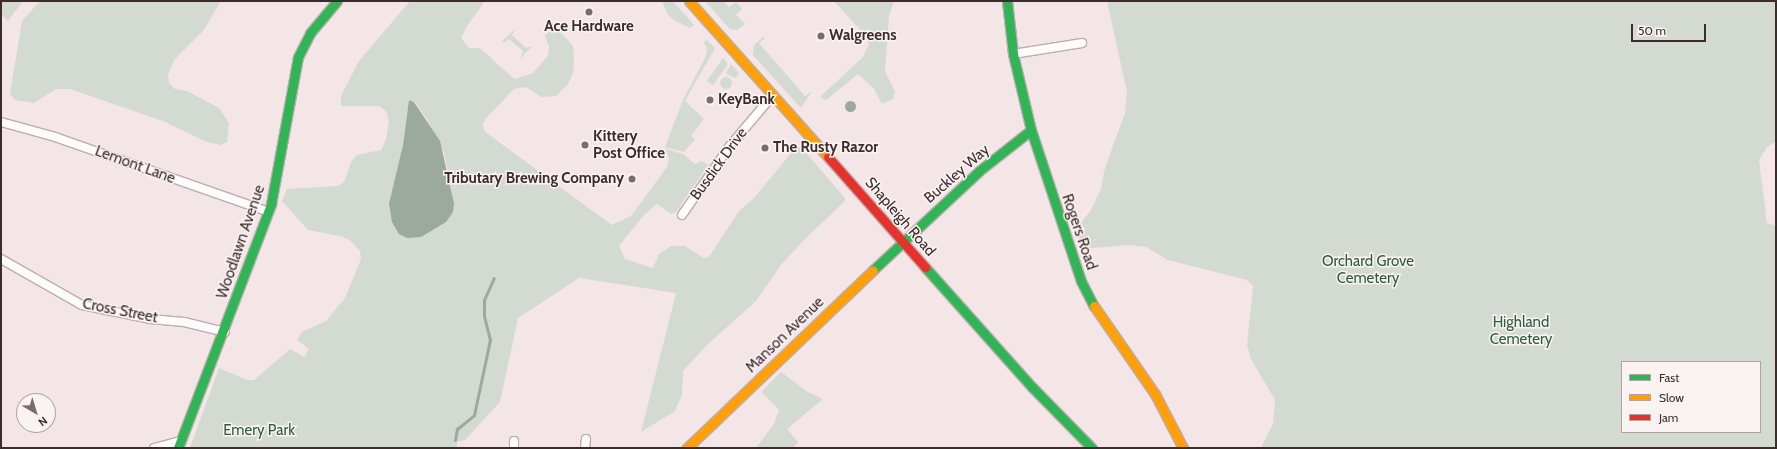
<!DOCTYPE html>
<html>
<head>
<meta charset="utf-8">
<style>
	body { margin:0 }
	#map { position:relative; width:1777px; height:449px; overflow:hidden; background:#f4e6e6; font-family:Cabin,sans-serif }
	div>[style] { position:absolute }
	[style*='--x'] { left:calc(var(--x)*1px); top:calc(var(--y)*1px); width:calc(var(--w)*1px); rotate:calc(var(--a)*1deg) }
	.green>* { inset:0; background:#d3dad1 }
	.round { border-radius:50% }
	.water>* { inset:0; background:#9baa9d }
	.stream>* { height:3px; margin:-1.5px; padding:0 1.5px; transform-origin:1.5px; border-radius:1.5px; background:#9baa9d }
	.roads { filter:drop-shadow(1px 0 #bbadae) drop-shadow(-1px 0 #bbadae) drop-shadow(0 1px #bbadae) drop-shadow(0 -1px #bbadae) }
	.street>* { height:8px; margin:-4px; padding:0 4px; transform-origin:4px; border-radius:4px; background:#fdfbfb }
	.fast>* { height:9px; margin:-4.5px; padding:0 4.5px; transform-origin:4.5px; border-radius:4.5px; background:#30b455 }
	.slow>* { height:9px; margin:-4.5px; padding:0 4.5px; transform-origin:4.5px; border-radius:4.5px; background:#ff9f0a }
	.jam>* { height:9px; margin:-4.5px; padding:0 4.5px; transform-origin:4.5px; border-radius:4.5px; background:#e5322d }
	.dots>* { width:11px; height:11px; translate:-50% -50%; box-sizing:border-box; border:2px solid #fbf2f2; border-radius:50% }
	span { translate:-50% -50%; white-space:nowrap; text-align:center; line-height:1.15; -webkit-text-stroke:3px #fbf2f2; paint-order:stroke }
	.poi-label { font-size:15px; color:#3c2c2c; font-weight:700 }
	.left { translate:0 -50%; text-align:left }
	.right { translate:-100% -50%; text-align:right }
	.street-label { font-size:15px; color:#3c2c2c }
	.park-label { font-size:15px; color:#2c5d40 }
	.frame { position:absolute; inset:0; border:2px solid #3c2c2c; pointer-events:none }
	.legend { position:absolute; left:1621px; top:361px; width:140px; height:72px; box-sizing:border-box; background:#fbf2f2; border:1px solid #afa3a3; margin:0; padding:5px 7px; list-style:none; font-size:12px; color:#3c2c2c }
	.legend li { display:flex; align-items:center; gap:8px; height:20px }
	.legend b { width:20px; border:1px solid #afa3a3 }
	.north { position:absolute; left:16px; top:393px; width:40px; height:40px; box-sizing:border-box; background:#fbf2f2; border:1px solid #afa3a3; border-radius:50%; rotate:142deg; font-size:11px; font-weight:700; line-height:16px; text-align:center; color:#3c2c2c }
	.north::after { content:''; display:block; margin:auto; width:14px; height:18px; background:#7c6d6d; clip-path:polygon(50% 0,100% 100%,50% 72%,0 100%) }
	.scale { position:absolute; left:1631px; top:24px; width:75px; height:18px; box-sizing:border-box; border:2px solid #3c2c2c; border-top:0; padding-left:5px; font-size:12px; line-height:14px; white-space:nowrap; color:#3c2c2c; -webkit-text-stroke:3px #fbf2f2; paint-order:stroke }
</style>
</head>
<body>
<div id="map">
	<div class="green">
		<div style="clip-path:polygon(1px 1px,23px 1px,8px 21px,1px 14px)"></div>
		<div style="clip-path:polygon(40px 1px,221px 1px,203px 31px,174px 60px,168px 75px,169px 83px,175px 89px,187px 91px,219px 108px,229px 123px,227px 142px,221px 145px,207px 142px,163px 121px,70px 89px,56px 89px,34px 103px,15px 100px,10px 94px,22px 21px)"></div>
		<div style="clip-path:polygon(evenodd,410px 1px,485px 1px,467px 26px,461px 38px,469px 48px,480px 48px,514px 79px,533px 73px,548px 56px,549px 47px,545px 36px,549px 32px,560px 32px,567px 39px,573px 46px,574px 61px,573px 73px,568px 84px,556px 96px,541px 97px,526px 87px,514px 89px,489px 115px,483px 123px,484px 131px,612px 225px,631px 216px,667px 167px,669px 158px,666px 149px,683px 154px,695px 164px,701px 161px,708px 165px,676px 212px,671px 214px,657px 204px,643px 216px,619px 246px,625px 259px,653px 268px,659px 254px,671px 246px,685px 246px,704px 258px,709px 257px,739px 211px,754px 198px,796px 147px,801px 147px,845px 198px,845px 201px,804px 240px,781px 265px,756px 301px,707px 345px,683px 371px,682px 395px,675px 411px,641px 432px,676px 293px,579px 278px,518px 318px,500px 402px,465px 440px,448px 444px,457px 442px,457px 448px,190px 448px,219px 368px,247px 380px,254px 380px,290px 349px,304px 357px,309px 349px,297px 340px,302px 332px,326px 321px,345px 298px,361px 259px,360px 251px,351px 241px,340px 236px,308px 230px,282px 201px,287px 189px,338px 186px,344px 182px,351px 162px,357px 155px,381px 150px,386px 140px,389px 121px,386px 111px,379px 106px,341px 106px,341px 96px,359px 61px,410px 1px,409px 100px,415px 102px,426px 118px,444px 153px,454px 203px,403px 145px,409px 100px)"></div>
		<div style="clip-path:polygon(662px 1px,673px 1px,694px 25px,690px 28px,675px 21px,668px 15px)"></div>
		<div style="clip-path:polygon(705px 1px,724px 1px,729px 7px,736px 2px,742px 9px,736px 15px,745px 24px,737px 30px,730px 29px)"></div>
		<div style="clip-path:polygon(834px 1px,894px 1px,889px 16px,885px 71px,895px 92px,893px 99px,882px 104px,874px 89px,858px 74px,826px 100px,820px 97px,863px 57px,869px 44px,865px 35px)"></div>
		<div style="clip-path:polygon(evenodd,1107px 1px,1776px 1px,1776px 141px,1767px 147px,1759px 160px,1767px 223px,1776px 226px,1776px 448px,1261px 448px,1273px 424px,1275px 400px,1251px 359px,1247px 345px,1253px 286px,1247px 280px,1168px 260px,1146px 247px,1128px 245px,1082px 249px,1076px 229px,1091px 210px,1101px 189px,1105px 168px,1125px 113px,1127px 92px,1107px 1px,1622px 362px,1760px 362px,1760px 432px,1622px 432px,1622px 362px)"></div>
		<div style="clip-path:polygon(516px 28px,512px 35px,526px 48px,532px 46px,520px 59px,523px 51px,509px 39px,504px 43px,502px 41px)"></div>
		<div style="clip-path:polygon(763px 37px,765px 38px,759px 43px,805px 96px,812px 91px,801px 108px,753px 55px,754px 45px)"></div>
		<div style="clip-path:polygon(706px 39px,715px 48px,685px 101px,704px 119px,691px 136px,695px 139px,684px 152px,665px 147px,683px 100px,706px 56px,707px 48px,704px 43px)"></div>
		<div style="clip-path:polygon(723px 58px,728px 64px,713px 85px,707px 81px)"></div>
		<div style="clip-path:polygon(731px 64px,739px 73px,735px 78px,726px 73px)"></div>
		<div class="round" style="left:720px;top:77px;width:12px;height:12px"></div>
		<div style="clip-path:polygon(781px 372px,808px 392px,823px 399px,787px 429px,798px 442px,793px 448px,756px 448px,774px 424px,779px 410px,761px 392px)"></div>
	</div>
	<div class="water">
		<div style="clip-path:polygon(409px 100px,414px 102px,440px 141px,454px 203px,453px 212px,446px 222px,421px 237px,407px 238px,399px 234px,392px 222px,389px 204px,403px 145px)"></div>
		<div class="round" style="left:844.5px;top:100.5px;width:11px;height:11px"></div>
	</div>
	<div class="stream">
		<div style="--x:455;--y:440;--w:11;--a:-80"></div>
		<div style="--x:457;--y:429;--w:22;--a:-39"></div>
		<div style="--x:474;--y:415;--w:77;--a:-78"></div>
		<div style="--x:490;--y:340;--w:25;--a:-104"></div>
		<div style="--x:484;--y:316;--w:16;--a:-90"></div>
		<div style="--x:484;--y:300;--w:24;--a:-66"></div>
	</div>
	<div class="roads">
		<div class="street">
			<div style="--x:1013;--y:54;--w:70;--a:-9.1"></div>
			<div style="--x:1;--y:122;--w:56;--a:15.5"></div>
			<div style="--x:55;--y:137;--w:227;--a:19.3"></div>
			<div style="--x:682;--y:215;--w:83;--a:-55.3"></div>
			<div style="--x:729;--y:147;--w:68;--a:-49.8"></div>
			<div style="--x:1;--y:259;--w:93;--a:29.6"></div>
			<div style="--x:82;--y:305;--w:69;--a:11.6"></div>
			<div style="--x:150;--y:319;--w:34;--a:5"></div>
			<div style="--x:184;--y:322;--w:42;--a:13.7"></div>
			<div style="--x:514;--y:441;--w:7;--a:90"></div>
			<div style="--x:154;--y:448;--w:27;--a:-15"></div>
			<div style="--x:585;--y:448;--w:9;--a:-84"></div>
		</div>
		<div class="fast">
			<div style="--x:1007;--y:1;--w:53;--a:83.5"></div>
			<div style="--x:1013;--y:54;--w:78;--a:76.7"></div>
			<div style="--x:1031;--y:130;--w:159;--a:71.7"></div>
			<div style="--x:1081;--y:281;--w:28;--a:63"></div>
			<div style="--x:925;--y:267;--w:161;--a:48.3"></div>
			<div style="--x:1032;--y:387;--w:86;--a:45.5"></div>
			<div style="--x:873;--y:270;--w:145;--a:-43"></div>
			<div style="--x:979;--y:171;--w:66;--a:-38.3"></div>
			<div style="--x:178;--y:448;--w:261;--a:-69.1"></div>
			<div style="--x:271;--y:204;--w:149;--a:-79.6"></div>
			<div style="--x:298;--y:57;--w:27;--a:-63"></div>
			<div style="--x:310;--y:33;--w:42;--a:-49.8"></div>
		</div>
		<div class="slow">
			<div style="--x:689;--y:1;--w:209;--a:48.3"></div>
			<div style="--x:1094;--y:306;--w:107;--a:55.3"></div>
			<div style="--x:1155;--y:394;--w:61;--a:62.6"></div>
			<div style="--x:687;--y:448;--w:257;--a:-43.7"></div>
		</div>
		<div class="jam">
			<div style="--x:828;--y:157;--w:147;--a:48.6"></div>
		</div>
	</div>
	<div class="dots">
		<div style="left:589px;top:12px;background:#7c6d6d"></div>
		<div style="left:821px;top:36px;background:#7c6d6d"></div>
		<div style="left:710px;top:100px;background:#7c6d6d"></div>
		<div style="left:585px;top:145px;background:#7c6d6d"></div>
		<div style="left:765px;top:148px;background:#7c6d6d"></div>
		<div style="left:632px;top:179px;background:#7c6d6d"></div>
	</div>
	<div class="poi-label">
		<span style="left:589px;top:27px">Ace Hardware</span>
		<span class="left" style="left:829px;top:36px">Walgreens</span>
		<span class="left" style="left:718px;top:100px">KeyBank</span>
		<span class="left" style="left:593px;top:145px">Kittery<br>Post Office</span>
		<span class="left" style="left:773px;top:148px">The Rusty Razor</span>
		<span class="right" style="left:624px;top:179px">Tributary Brewing Company</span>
	</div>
	<div class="street-label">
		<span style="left:719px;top:164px;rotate:-54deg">Busdick Drive</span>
		<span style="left:135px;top:165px;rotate:20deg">Lemont Lane</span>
		<span style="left:957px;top:174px;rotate:-41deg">Buckley Way</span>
		<span style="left:900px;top:217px;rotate:49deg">Shapleigh Road</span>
		<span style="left:1079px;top:232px;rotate:71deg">Rogers Road</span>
		<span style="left:241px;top:242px;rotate:-71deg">Woodlawn Avenue</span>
		<span style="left:120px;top:311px;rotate:11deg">Cross Street</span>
		<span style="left:785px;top:335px;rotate:-44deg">Manson Avenue</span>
	</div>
	<div class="park-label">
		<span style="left:1368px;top:270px">Orchard Grove<br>Cemetery</span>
		<span style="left:1521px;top:331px">Highland<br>Cemetery</span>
		<span style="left:259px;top:431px">Emery Park</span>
	</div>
	<div class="frame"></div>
	<ul class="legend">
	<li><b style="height:5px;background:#30b455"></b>Fast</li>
	<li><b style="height:5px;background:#ff9f0a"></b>Slow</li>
	<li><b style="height:5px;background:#e5322d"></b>Jam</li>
	</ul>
	<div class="north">N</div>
	<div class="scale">50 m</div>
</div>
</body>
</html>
